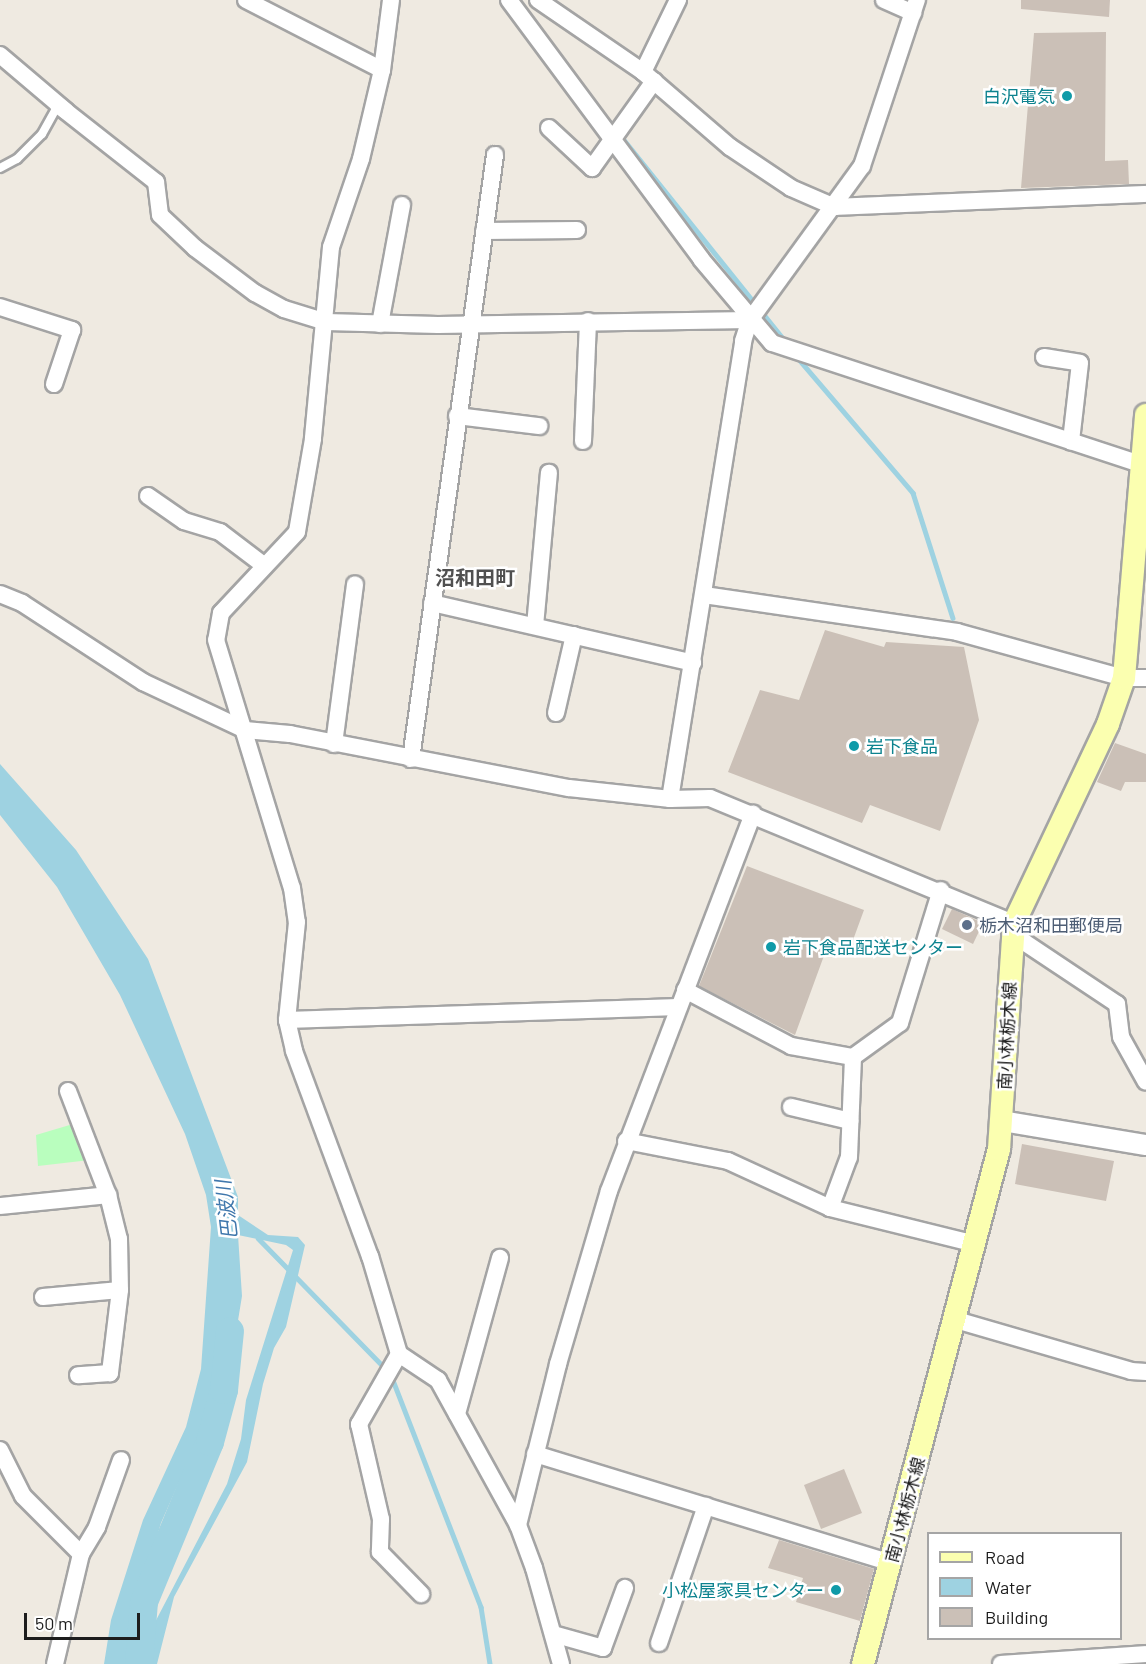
<!DOCTYPE html>
<html>
<head>
<meta charset="utf-8">
<style>
	body { margin:0 }
	#map { position:relative; width:1146px; height:1664px; overflow:hidden; background:#efeae1; font-family:Barlow,"Noto Sans JP",sans-serif }
	div>[style] { position:absolute }
	[style*='--x'] { left:calc(var(--x)*1px); top:calc(var(--y)*1px); width:calc(var(--w)*1px); rotate:calc(var(--a)*1deg) }
	.park>* { inset:0; background:#b9febe }
	.water>* { inset:0; background:#9ed2e1 }
	.stream>* { height:4.5px; margin:-2.25px; padding:0 2.25px; transform-origin:2.25px; border-radius:2.25px; background:#9ed2e1 }
	.river>* { height:28px; margin:-14px; padding:0 14px; transform-origin:14px; border-radius:14px; background:#9ed2e1 }
	.building>* { inset:0; background:#cbc0b7 }
	.roads { filter:drop-shadow(2px 0 #a4a4a4) drop-shadow(-2px 0 #a4a4a4) drop-shadow(0 2px #a4a4a4) drop-shadow(0 -2px #a4a4a4) }
	.service>* { height:8px; margin:-4px; padding:0 4px; transform-origin:4px; border-radius:4px; background:#fff }
	.minor>* { height:16px; margin:-8px; padding:0 8px; transform-origin:8px; border-radius:8px; background:#fff }
	.tertiary>* { height:20px; margin:-10px; padding:0 10px; transform-origin:10px; border-radius:10px; background:#fff }
	.secondary>* { height:22px; margin:-11px; padding:0 11px; transform-origin:11px; border-radius:11px; background:#fbffb0 }
	.dots>* { width:16px; height:16px; translate:-50% -50%; box-sizing:border-box; border:3px solid #fff; border-radius:50% }
	span { translate:-50% -50%; white-space:nowrap; text-align:center; line-height:1.15; -webkit-text-stroke:5px #fff; paint-order:stroke }
	.culture-label { font-size:18px; color:#0d838f }
	.right { translate:-100% -50%; text-align:right }
	.left { translate:0 -50%; text-align:left }
	.service-label { font-size:18px; color:#4e5e75 }
	.street-label { font-size:18px; color:#1d1d1d }
	.neighbourhood-label { font-size:20px; color:#505050; font-weight:700 }
	.water-label { font-size:20px; color:#3f77ac; font-style:italic }
	.legend { position:absolute; left:927px; top:1532px; width:195px; height:108px; box-sizing:border-box; background:#fff; border:2px solid #a5a5a5; margin:0; padding:8px 10px; list-style:none; font-size:18px; color:#1d1d1d }
	.legend li { display:flex; align-items:center; gap:12px; height:30px }
	.legend b { width:30px; border:2px solid #a5a5a5 }
	.scale { position:absolute; left:24px; top:1613px; width:116px; height:27px; box-sizing:border-box; border:3px solid #1d1d1d; border-top:0; padding-left:8px; font-size:18px; line-height:21px; white-space:nowrap; color:#1d1d1d; -webkit-text-stroke:4px #fff; paint-order:stroke }
</style>
</head>
<body>
<div id="map">
	<div class="park">
		<div style="clip-path:polygon(73px 1124px,90px 1160px,38px 1166px,36px 1135px)"></div>
	</div>
	<div class="water">
		<div style="clip-path:polygon(0 764px,76px 850px,148px 959px,238px 1197px,238px 1215px,268px 1235px,298px 1237px,305px 1245px,286px 1327px,274px 1348px,263px 1384px,247px 1462px,174px 1597px,157px 1664px,143px 1664px,152px 1628px,227px 1484px,241px 1439px,246px 1400px,293px 1250px,286px 1245px,238px 1235px,242px 1296px,234px 1345px,216px 1398px,161px 1523px,139px 1595px,127px 1664px,104px 1664px,111px 1620px,143px 1520px,186px 1427px,201px 1369px,211px 1227px,206px 1195px,185px 1134px,120px 995px,57px 887px,0 815px)"></div>
	</div>
	<div class="stream">
		<div style="--x:608;--y:120;--w:283;--a:51.3"></div>
		<div style="--x:797;--y:357;--w:179;--a:49.5"></div>
		<div style="--x:913;--y:493;--w:131;--a:72.3"></div>
		<div style="--x:258;--y:1238;--w:183;--a:45.7"></div>
		<div style="--x:391;--y:1375;--w:249;--a:68.8"></div>
		<div style="--x:481;--y:1607;--w:58;--a:81"></div>
	</div>
	<div class="river">
		<div style="--x:139;--y:1664;--w:62;--a:-85.4"></div>
		<div style="--x:144;--y:1602;--w:173;--a:-67.6"></div>
		<div style="--x:210;--y:1442;--w:54;--a:-74.9"></div>
		<div style="--x:224;--y:1390;--w:59;--a:-84.2"></div>
	</div>
	<div class="building">
		<div style="clip-path:polygon(1021px 0,1110px 0,1109px 17px,1021px 9px)"></div>
		<div style="clip-path:polygon(1106px 32px,1105px 161px,1128px 160px,1129px 184px,1021px 188px,1034px 33px)"></div>
		<div style="clip-path:polygon(825px 630px,884px 647px,886px 642px,964px 647px,979px 720px,940px 831px,870px 805px,862px 823px,728px 772px,760px 690px,799px 700px)"></div>
		<div style="clip-path:polygon(1115px 743px,1146px 754px,1146px 782px,1125px 782px,1121px 791px,1097px 782px)"></div>
		<div style="clip-path:polygon(747px 866px,864px 910px,849px 951px,829px 942px,795px 1035px,699px 986px)"></div>
		<div style="clip-path:polygon(952px 909px,983px 923px,973px 944px,942px 929px)"></div>
		<div style="clip-path:polygon(1022px 1144px,1114px 1161px,1106px 1201px,1015px 1184px)"></div>
		<div style="clip-path:polygon(844px 1469px,862px 1513px,821px 1529px,804px 1485px)"></div>
		<div style="clip-path:polygon(779px 1540px,874px 1569px,860px 1621px,796px 1602px,803px 1578px,768px 1568px)"></div>
	</div>
	<div class="roads">
		<div class="service">
			<div style="--x:0;--y:168;--w:19;--a:-28"></div>
			<div style="--x:17;--y:159;--w:35;--a:-45"></div>
			<div style="--x:42;--y:134;--w:33;--a:-61"></div>
		</div>
		<div class="minor">
			<div style="--x:246;--y:0;--w:153;--a:27.2"></div>
			<div style="--x:391;--y:0;--w:71;--a:97.3"></div>
			<div style="--x:382;--y:70;--w:91;--a:103.3"></div>
			<div style="--x:361;--y:159;--w:93;--a:108.8"></div>
			<div style="--x:331;--y:247;--w:193;--a:95.4"></div>
			<div style="--x:313;--y:439;--w:94;--a:99.8"></div>
			<div style="--x:297;--y:532;--w:111;--a:133.2"></div>
			<div style="--x:221;--y:613;--w:27;--a:100"></div>
			<div style="--x:216;--y:640;--w:259;--a:73"></div>
			<div style="--x:292;--y:888;--w:34;--a:82"></div>
			<div style="--x:297;--y:922;--w:99;--a:95.8"></div>
			<div style="--x:287;--y:1020;--w:32;--a:77"></div>
			<div style="--x:294;--y:1051;--w:219;--a:69.7"></div>
			<div style="--x:370;--y:1256;--w:102;--a:73.5"></div>
			<div style="--x:399;--y:1354;--w:47;--a:33.7"></div>
			<div style="--x:438;--y:1380;--w:166;--a:61.1"></div>
			<div style="--x:518;--y:1525;--w:46;--a:69.6"></div>
			<div style="--x:534;--y:1568;--w:100;--a:74.3"></div>
			<div style="--x:509;--y:0;--w:322;--a:53.4"></div>
			<div style="--x:701;--y:259;--w:110;--a:49.8"></div>
			<div style="--x:772;--y:343;--w:388;--a:18.2"></div>
			<div style="--x:538;--y:0;--w:127;--a:34.4"></div>
			<div style="--x:643;--y:72;--w:115;--a:40.8"></div>
			<div style="--x:730;--y:147;--w:73;--a:33.9"></div>
			<div style="--x:791;--y:188;--w:48;--a:23.4"></div>
			<div style="--x:835;--y:207;--w:311;--a:-2.4"></div>
			<div style="--x:884;--y:0;--w:32;--a:24"></div>
			<div style="--x:0;--y:55;--w:87;--a:40.3"></div>
			<div style="--x:643;--y:72;--w:80;--a:-64.1"></div>
			<div style="--x:58;--y:105;--w:125;--a:38.2"></div>
			<div style="--x:156;--y:182;--w:33;--a:83"></div>
			<div style="--x:160;--y:215;--w:48;--a:43.3"></div>
			<div style="--x:195;--y:248;--w:75;--a:36.9"></div>
			<div style="--x:255;--y:293;--w:33;--a:29"></div>
			<div style="--x:284;--y:309;--w:44;--a:17.2"></div>
			<div style="--x:326;--y:322;--w:112;--a:1.5"></div>
			<div style="--x:438;--y:325;--w:312;--a:-0.9"></div>
			<div style="--x:549;--y:128;--w:59;--a:42.9"></div>
			<div style="--x:592;--y:168;--w:107;--a:-54.5"></div>
			<div style="--x:484;--y:231;--w:93;--a:-0.6"></div>
			<div style="--x:0;--y:307;--w:76;--a:17.7"></div>
			<div style="--x:72;--y:330;--w:57;--a:108.4"></div>
			<div style="--x:380;--y:324;--w:121;--a:-79.5"></div>
			<div style="--x:1044;--y:357;--w:36;--a:9"></div>
			<div style="--x:1080;--y:363;--w:79;--a:96.6"></div>
			<div style="--x:457;--y:416;--w:83;--a:7"></div>
			<div style="--x:583;--y:441;--w:120;--a:-87.6"></div>
			<div style="--x:148;--y:496;--w:44;--a:34.8"></div>
			<div style="--x:184;--y:521;--w:38;--a:17"></div>
			<div style="--x:220;--y:532;--w:56;--a:37.1"></div>
			<div style="--x:0;--y:594;--w:24;--a:22"></div>
			<div style="--x:22;--y:603;--w:145;--a:33.1"></div>
			<div style="--x:143;--y:682;--w:113;--a:25.2"></div>
			<div style="--x:245;--y:730;--w:45;--a:5.1"></div>
			<div style="--x:290;--y:734;--w:284;--a:11"></div>
			<div style="--x:569;--y:788;--w:102;--a:6.2"></div>
			<div style="--x:670;--y:799;--w:40;--a:-1.4"></div>
			<div style="--x:710;--y:798;--w:329;--a:22.4"></div>
			<div style="--x:704;--y:595;--w:256;--a:8.3"></div>
			<div style="--x:957;--y:632;--w:173;--a:15.4"></div>
			<div style="--x:1124;--y:678;--w:22;--a:0"></div>
			<div style="--x:432;--y:603;--w:268;--a:12.9"></div>
			<div style="--x:535;--y:626;--w:154;--a:-84.8"></div>
			<div style="--x:556;--y:713;--w:80;--a:-77"></div>
			<div style="--x:334;--y:744;--w:161;--a:-82.5"></div>
			<div style="--x:411;--y:759;--w:610;--a:-82.08"></div>
			<div style="--x:670;--y:799;--w:464;--a:-80.9"></div>
			<div style="--x:743;--y:341;--w:22;--a:-72"></div>
			<div style="--x:750;--y:320;--w:190;--a:-54"></div>
			<div style="--x:862;--y:166;--w:175;--a:-71.7"></div>
			<div style="--x:1012;--y:942;--w:12;--a:0"></div>
			<div style="--x:1024;--y:942;--w:112;--a:33.7"></div>
			<div style="--x:1117;--y:1004;--w:33;--a:83"></div>
			<div style="--x:1121;--y:1037;--w:51;--a:60.9"></div>
			<div style="--x:685;--y:990;--w:120;--a:27.8"></div>
			<div style="--x:791;--y:1046;--w:63;--a:10.1"></div>
			<div style="--x:853;--y:1057;--w:58;--a:-35.9"></div>
			<div style="--x:900;--y:1023;--w:139;--a:-72.9"></div>
			<div style="--x:287;--y:1020;--w:391;--a:-1.9"></div>
			<div style="--x:68;--y:1091;--w:111;--a:69"></div>
			<div style="--x:108;--y:1195;--w:45;--a:76"></div>
			<div style="--x:119;--y:1239;--w:51;--a:88.9"></div>
			<div style="--x:120;--y:1290;--w:84;--a:96.9"></div>
			<div style="--x:110;--y:1373;--w:32;--a:176"></div>
			<div style="--x:791;--y:1107;--w:61;--a:13.3"></div>
			<div style="--x:626;--y:1141;--w:104;--a:11.1"></div>
			<div style="--x:728;--y:1161;--w:112;--a:24.7"></div>
			<div style="--x:830;--y:1208;--w:150;--a:13.9"></div>
			<div style="--x:0;--y:1206;--w:109;--a:-5.8"></div>
			<div style="--x:830;--y:1208;--w:54;--a:-69.6"></div>
			<div style="--x:849;--y:1157;--w:100;--a:-87.7"></div>
			<div style="--x:43;--y:1297;--w:77;--a:-5.2"></div>
			<div style="--x:956;--y:1320;--w:182;--a:16.2"></div>
			<div style="--x:1131;--y:1371;--w:15;--a:4"></div>
			<div style="--x:399;--y:1354;--w:81;--a:119.7"></div>
			<div style="--x:359;--y:1424;--w:98;--a:77"></div>
			<div style="--x:381;--y:1519;--w:33;--a:92"></div>
			<div style="--x:380;--y:1552;--w:59;--a:45.7"></div>
			<div style="--x:457;--y:1414;--w:162;--a:-74.6"></div>
			<div style="--x:0;--y:1450;--w:51;--a:63.4"></div>
			<div style="--x:23;--y:1496;--w:82;--a:45"></div>
			<div style="--x:81;--y:1554;--w:113;--a:103.3"></div>
			<div style="--x:535;--y:1454;--w:372;--a:17"></div>
			<div style="--x:518;--y:1525;--w:166;--a:-76"></div>
			<div style="--x:558;--y:1364;--w:180;--a:-73.6"></div>
			<div style="--x:609;--y:1191;--w:404;--a:-69.1"></div>
			<div style="--x:81;--y:1554;--w:31;--a:-59"></div>
			<div style="--x:97;--y:1527;--w:71;--a:-70.3"></div>
			<div style="--x:553;--y:1634;--w:52;--a:15.6"></div>
			<div style="--x:603;--y:1648;--w:64;--a:-69.9"></div>
			<div style="--x:659;--y:1643;--w:145;--a:-71.1"></div>
			<div style="--x:1001;--y:1664;--w:145;--a:-3.9"></div>
		</div>
		<div class="tertiary">
			<div style="--x:1002;--y:1121;--w:146;--a:9.5"></div>
		</div>
		<div class="secondary">
			<div style="--x:863;--y:1664;--w:533;--a:-75.21"></div>
			<div style="--x:999;--y:1149;--w:226;--a:-86.2"></div>
			<div style="--x:1014;--y:923;--w:220;--a:-64.7"></div>
			<div style="--x:1108;--y:724;--w:49;--a:-70.8"></div>
			<div style="--x:1124;--y:678;--w:264;--a:-85.2"></div>
		</div>
	</div>
	<div class="dots">
		<div style="left:1067px;top:96px;background:#0f9aa8"></div>
		<div style="left:854px;top:746px;background:#0f9aa8"></div>
		<div style="left:967px;top:925px;background:#5c6f8a"></div>
		<div style="left:771px;top:947px;background:#0f9aa8"></div>
		<div style="left:836px;top:1590px;background:#0f9aa8"></div>
	</div>
	<div class="culture-label">
		<span class="right" style="left:1055px;top:96px">白沢電気</span>
		<span class="left" style="left:866px;top:746px">岩下食品</span>
		<span class="left" style="left:783px;top:947px">岩下食品配送センター</span>
		<span class="right" style="left:824px;top:1590px">小松屋家具センター</span>
	</div>
	<div class="service-label">
		<span class="left" style="left:979px;top:925px">栃木沼和田郵便局</span>
	</div>
	<div class="street-label">
		<span style="left:1007px;top:1036px;rotate:-87deg">南小林栃木線</span>
		<span style="left:905px;top:1510px;rotate:-75deg">南小林栃木線</span>
	</div>
	<div class="neighbourhood-label">
		<span style="left:475px;top:577px">沼和田町</span>
	</div>
	<div class="water-label">
		<span style="left:226px;top:1210px;rotate:-97deg">巴波川</span>
	</div>
	<ul class="legend">
	<li><b style="height:8px;background:#fbffb0"></b>Road</li>
	<li><b style="height:16px;background:#9ed2e1"></b>Water</li>
	<li><b style="height:16px;background:#cbc0b7"></b>Building</li>
	</ul>
	<div class="scale">50 m</div>
</div>
</body>
</html>
